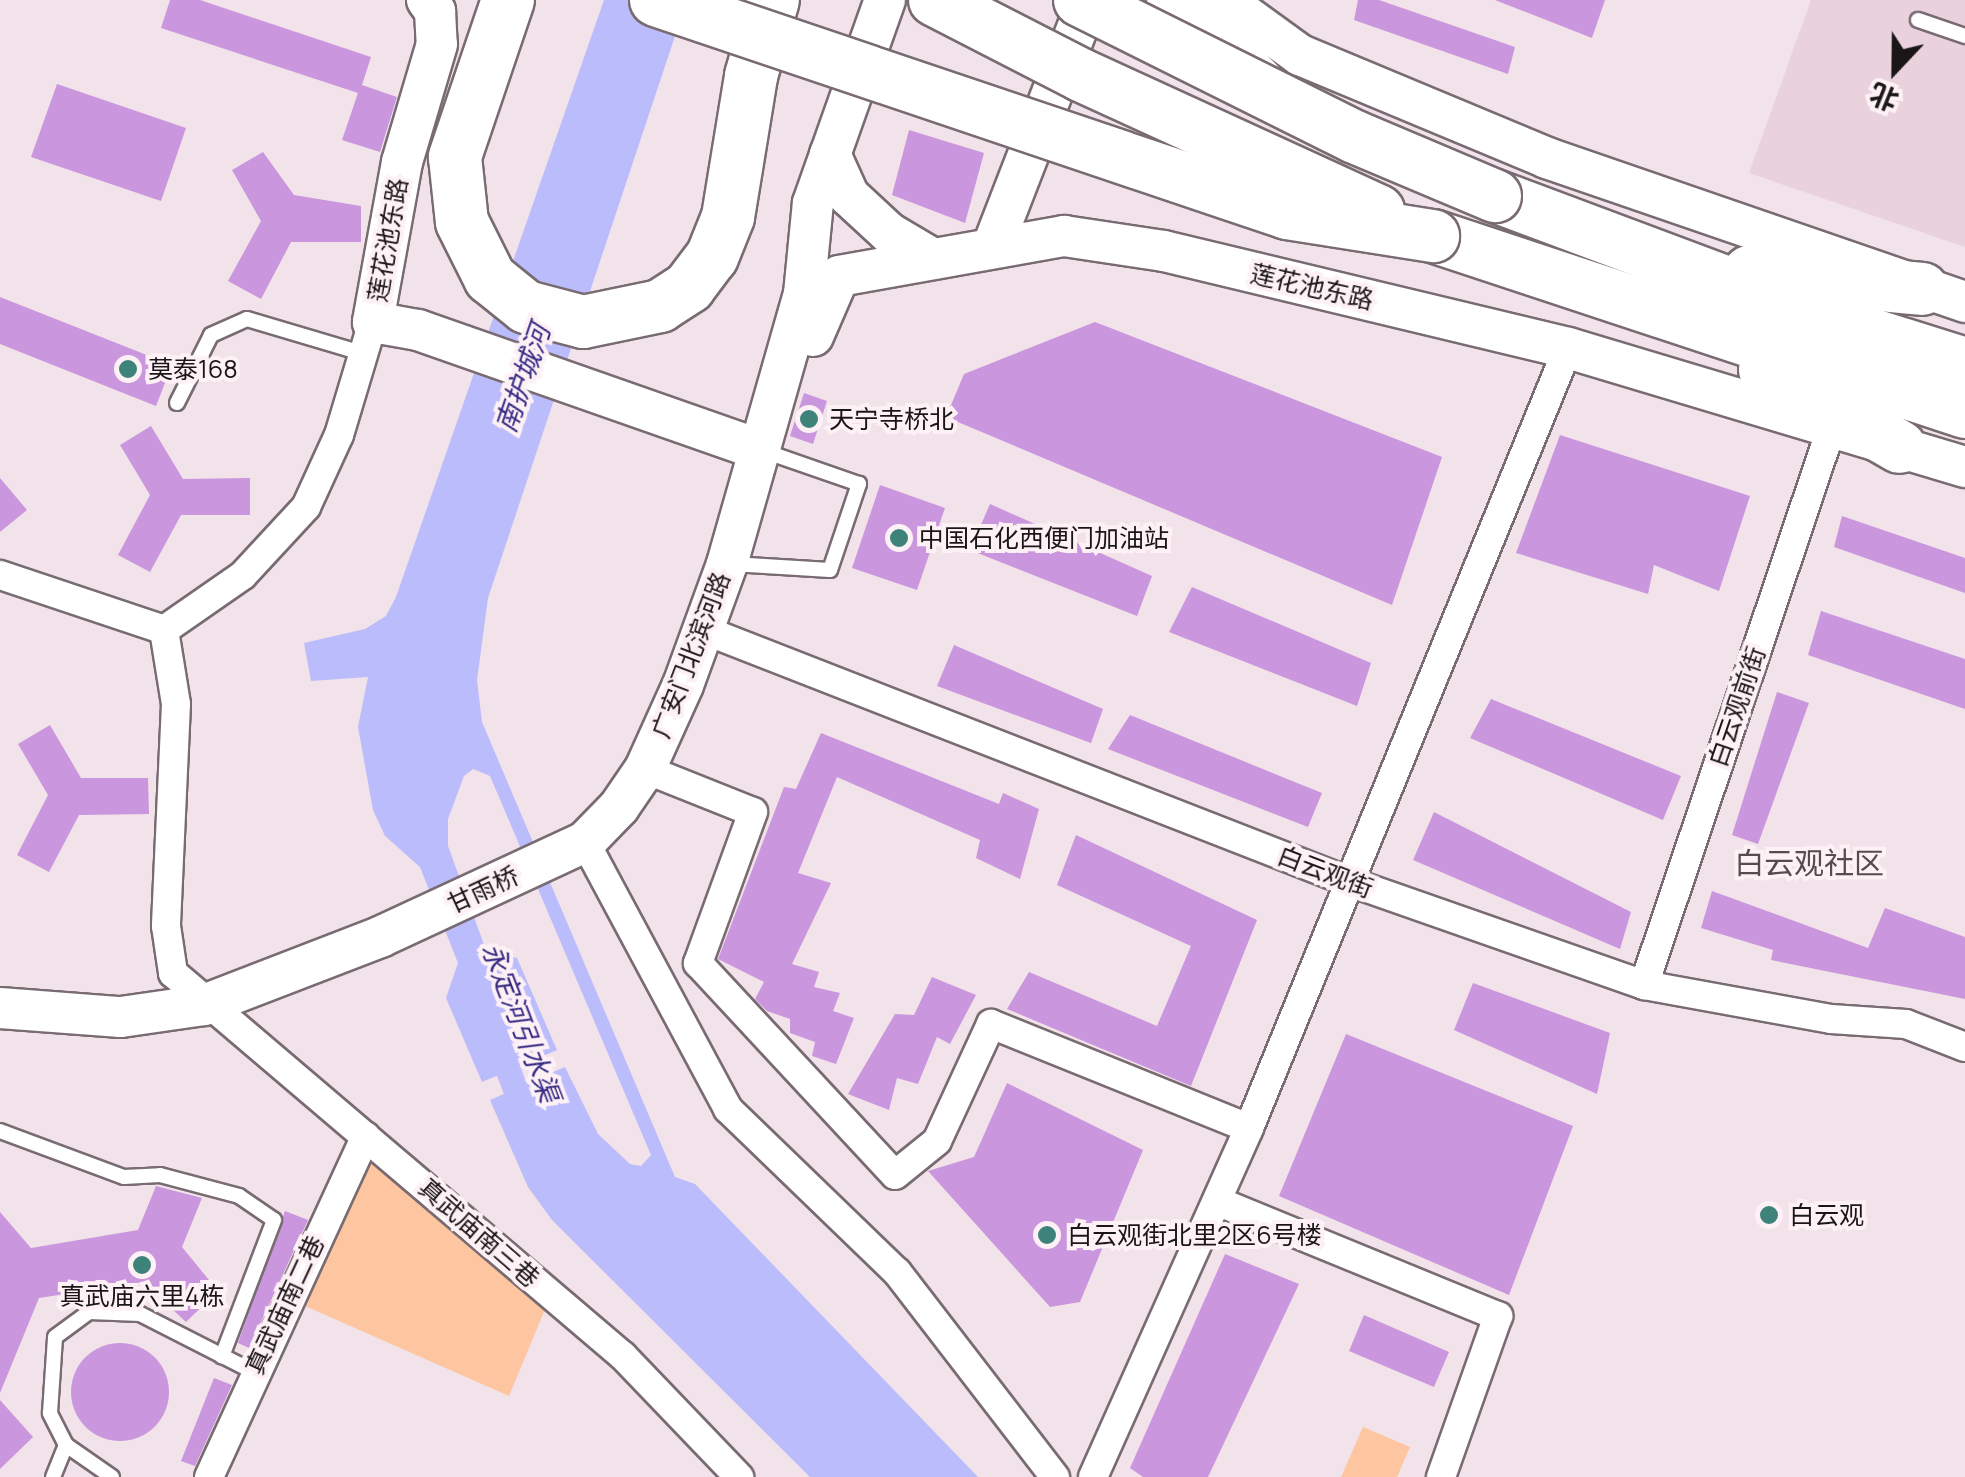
<!DOCTYPE html>
<html>
<head>
<meta charset="utf-8">
<style>
	body { margin:0 }
	#map { position:relative; width:1965px; height:1477px; overflow:hidden; background:#f2e2e9; font-family:Manrope,"Noto Sans SC",sans-serif }
	div>[style] { position:absolute }
	[style*='--x'] { left:calc(var(--x)*1px); top:calc(var(--y)*1px); width:calc(var(--w)*1px); rotate:calc(var(--a)*1deg) }
	.built>* { inset:0; background:#e9d2dc }
	.green>* { inset:0; background:#fdc6a1 }
	.water>* { inset:0; background:#bbbcfc }
	.canal>* { height:25px; margin:-12.5px; padding:0 12.5px; transform-origin:12.5px; border-radius:12.5px; background:#bbbcfc }
	.building>* { inset:0; background:#ca96dd }
	.round { border-radius:50% }
	.roads { filter:drop-shadow(2px 0 #786b71) drop-shadow(-2px 0 #786b71) drop-shadow(0 2px #786b71) drop-shadow(0 -2px #786b71) }
	.lane>* { height:14px; margin:-7px; padding:0 7px; transform-origin:7px; border-radius:7px; background:#fff }
	.street>* { height:28px; margin:-14px; padding:0 14px; transform-origin:14px; border-radius:14px; background:#fff }
	.secondary>* { height:40px; margin:-20px; padding:0 20px; transform-origin:20px; border-radius:20px; background:#fff }
	.highway>* { height:52px; margin:-26px; padding:0 26px; transform-origin:26px; border-radius:26px; background:#fff }
	.bridges { filter:drop-shadow(2px 0 #786b71) drop-shadow(-2px 0 #786b71) drop-shadow(0 2px #786b71) drop-shadow(0 -2px #786b71) }
	.highway-bridge>* { height:52px; margin:-26px; padding:0 26px; transform-origin:26px; border-radius:26px; background:#fff }
	.dots>* { width:28px; height:28px; translate:-50% -50%; box-sizing:border-box; border:5px solid #fdf1f6; border-radius:50% }
	span { translate:-50% -50%; white-space:nowrap; text-align:center; line-height:1.15; -webkit-text-stroke:8px #fdf1f6; paint-order:stroke }
	.street-label { font-size:25px; color:#1a1517 }
	.poi-label { font-size:25px; color:#1a1517 }
	.left { translate:0 -50%; text-align:left }
	.water-label { font-size:28px; color:#372a84; font-style:italic }
	.quarter-label { font-size:30px; color:#574b50 }
	.north { position:absolute; left:1845px; top:20px; width:100px; height:100px; -webkit-text-stroke:8px #fdf1f6; paint-order:stroke; rotate:202deg; font-size:28px; font-weight:700; line-height:40px; text-align:center; color:#1a1517 }
	.north::after { content:''; display:block; margin:auto; width:35px; height:45px; background:#1a1517; clip-path:polygon(50% 0,100% 100%,50% 72%,0 100%) }
</style>
</head>
<body>
<div id="map">
	<div class="built">
		<div style="clip-path:polygon(1811px 0,1965px 0,1965px 247px,1749px 173px)"></div>
	</div>
	<div class="green">
		<div style="clip-path:polygon(366px 1136px,551px 1295px,509px 1396px,287px 1298px)"></div>
		<div style="clip-path:polygon(1363px 1427px,1410px 1447px,1397px 1477px,1341px 1477px)"></div>
	</div>
	<div class="water">
		<div style="clip-path:polygon(604px 0,687px 0,488px 598px,477px 680px,482px 722px,675px 1177px,695px 1184px,978px 1477px,810px 1477px,552px 1220px,528px 1187px,490px 1100px,565px 1067px,598px 1134px,630px 1164px,641px 1166px,651px 1155px,490px 776px,473px 769px,464px 776px,448px 819px,448px 846px,486px 950px,517px 958px,557px 1050px,482px 1082px,446px 998px,458px 963px,420px 867px,385px 836px,373px 810px,358px 727px,368px 677px,311px 681px,304px 643px,365px 629px,386px 616px,396px 597px)"></div>
	</div>
	<div class="canal">
		<div style="--x:497;--y:1042;--w:80;--a:68.9"></div>
	</div>
	<div class="building">
		<div style="clip-path:polygon(170px 0,200px 0,371px 57px,362px 85px,397px 97px,380px 152px,342px 140px,358px 93px,161px 28px)"></div>
		<div style="clip-path:polygon(1358px 0,1379px 0,1515px 47px,1508px 74px,1354px 20px)"></div>
		<div style="clip-path:polygon(1495px 0,1605px 0,1592px 38px)"></div>
		<div style="clip-path:polygon(57px 84px,186px 128px,161px 201px,31px 157px)"></div>
		<div style="clip-path:polygon(909px 130px,984px 153px,965px 223px,892px 195px)"></div>
		<div style="clip-path:polygon(263px 152px,294px 195px,361px 206px,361px 242px,291px 242px,261px 299px,228px 281px,261px 221px,232px 170px)"></div>
		<div style="clip-path:polygon(0 297px,172px 365px,156px 406px,0 344px)"></div>
		<div style="clip-path:polygon(1095px 322px,1442px 457px,1392px 605px,946px 417px,964px 374px)"></div>
		<div style="clip-path:polygon(804px 393px,827px 401px,813px 444px,790px 436px)"></div>
		<div style="clip-path:polygon(151px 426px,183px 479px,250px 478px,250px 515px,181px 515px,150px 572px,118px 555px,150px 495px,120px 445px)"></div>
		<div style="clip-path:polygon(1560px 435px,1750px 496px,1719px 591px,1654px 565px,1648px 594px,1516px 553px)"></div>
		<div style="clip-path:polygon(0 478px,27px 510px,0 532px)"></div>
		<div style="clip-path:polygon(880px 485px,945px 508px,917px 590px,852px 568px)"></div>
		<div style="clip-path:polygon(990px 504px,1152px 576px,1137px 616px,970px 550px)"></div>
		<div style="clip-path:polygon(1842px 516px,1965px 558px,1965px 593px,1834px 547px)"></div>
		<div style="clip-path:polygon(1192px 587px,1371px 663px,1357px 706px,1169px 632px)"></div>
		<div style="clip-path:polygon(1821px 611px,1965px 659px,1965px 709px,1808px 655px)"></div>
		<div style="clip-path:polygon(954px 645px,1103px 709px,1091px 743px,937px 686px)"></div>
		<div style="clip-path:polygon(1777px 692px,1809px 703px,1758px 844px,1732px 835px)"></div>
		<div style="clip-path:polygon(1491px 699px,1681px 776px,1663px 820px,1470px 738px)"></div>
		<div style="clip-path:polygon(1130px 715px,1322px 793px,1308px 827px,1108px 749px)"></div>
		<div style="clip-path:polygon(50px 725px,81px 778px,148px 778px,149px 814px,79px 815px,49px 872px,17px 855px,48px 795px,18px 744px)"></div>
		<div style="clip-path:polygon(821px 733px,999px 804px,1003px 793px,1039px 809px,1020px 879px,976px 858px,980px 840px,837px 777px,798px 873px,831px 883px,792px 964px,819px 972px,814px 987px,840px 993px,833px 1011px,854px 1018px,836px 1064px,812px 1056px,815px 1042px,790px 1033px,790px 1019px,767px 1011px,755px 999px,764px 982px,718px 959px,784px 787px,796px 789px)"></div>
		<div style="clip-path:polygon(1434px 812px,1631px 912px,1620px 949px,1413px 860px)"></div>
		<div style="clip-path:polygon(1076px 835px,1257px 920px,1191px 1086px,1007px 1009px,1029px 972px,1157px 1026px,1191px 946px,1057px 885px)"></div>
		<div style="clip-path:polygon(1712px 891px,1868px 948px,1885px 908px,1965px 937px,1965px 999px,1771px 960px,1773px 950px,1701px 928px)"></div>
		<div style="clip-path:polygon(932px 977px,976px 995px,950px 1044px,937px 1037px,918px 1084px,897px 1078px,889px 1110px,848px 1094px,895px 1014px,914px 1015px)"></div>
		<div style="clip-path:polygon(1473px 983px,1610px 1033px,1597px 1094px,1454px 1030px)"></div>
		<div style="clip-path:polygon(1346px 1034px,1573px 1126px,1509px 1295px,1279px 1196px)"></div>
		<div style="clip-path:polygon(1007px 1083px,1143px 1150px,1080px 1302px,1050px 1307px,928px 1171px,974px 1157px)"></div>
		<div style="clip-path:polygon(156px 1186px,202px 1198px,182px 1247px,218px 1291px,186px 1322px,143px 1282px,39px 1298px,0 1393px,0 1212px,31px 1248px,138px 1230px)"></div>
		<div style="clip-path:polygon(285px 1211px,308px 1220px,249px 1348px,238px 1343px)"></div>
		<div style="clip-path:polygon(1225px 1254px,1299px 1284px,1208px 1477px,1143px 1477px,1130px 1468px)"></div>
		<div style="clip-path:polygon(1364px 1315px,1449px 1352px,1434px 1387px,1349px 1351px)"></div>
		<div class="round" style="left:71px;top:1343px;width:98px;height:98px"></div>
		<div style="clip-path:polygon(214px 1378px,232px 1385px,195px 1466px,181px 1461px)"></div>
		<div style="clip-path:polygon(0 1400px,33px 1437px,0 1469px)"></div>
	</div>
	<div class="roads">
		<div class="lane">
			<div style="--x:1918;--y:20;--w:50;--a:18.8"></div>
			<div style="--x:177;--y:403;--w:76;--a:-63.4"></div>
			<div style="--x:211;--y:335;--w:39;--a:-24"></div>
			<div style="--x:247;--y:319;--w:123;--a:16.5"></div>
			<div style="--x:732;--y:564;--w:98;--a:3.5"></div>
			<div style="--x:830;--y:570;--w:91;--a:-71.4"></div>
			<div style="--x:859;--y:484;--w:101;--a:-160.8"></div>
			<div style="--x:0;--y:1131;--w:132;--a:20.4"></div>
			<div style="--x:124;--y:1177;--w:36;--a:-3"></div>
			<div style="--x:160;--y:1175;--w:82;--a:14.9"></div>
			<div style="--x:239;--y:1196;--w:42;--a:34.4"></div>
			<div style="--x:274;--y:1220;--w:146;--a:110.9"></div>
			<div style="--x:53;--y:1477;--w:35;--a:-68"></div>
			<div style="--x:112;--y:1477;--w:56;--a:-145.2"></div>
			<div style="--x:66;--y:1445;--w:36;--a:-117"></div>
			<div style="--x:50;--y:1413;--w:76;--a:-86.2"></div>
			<div style="--x:55;--y:1337;--w:42;--a:-36.3"></div>
			<div style="--x:89;--y:1312;--w:51;--a:2.2"></div>
			<div style="--x:140;--y:1314;--w:128;--a:27"></div>
		</div>
		<div class="street">
			<div style="--x:0;--y:575;--w:173;--a:18.5"></div>
			<div style="--x:164;--y:630;--w:75;--a:80.8"></div>
			<div style="--x:176;--y:704;--w:222;--a:92.6"></div>
			<div style="--x:166;--y:926;--w:48;--a:81.5"></div>
			<div style="--x:173;--y:973;--w:591;--a:40.4"></div>
			<div style="--x:623;--y:1356;--w:168;--a:46.2"></div>
			<div style="--x:164;--y:630;--w:96;--a:-34.8"></div>
			<div style="--x:243;--y:575;--w:93;--a:-47.2"></div>
			<div style="--x:306;--y:507;--w:79;--a:-65.4"></div>
			<div style="--x:339;--y:435;--w:118;--a:-73.3"></div>
			<div style="--x:704;--y:630;--w:693;--a:21.31"></div>
			<div style="--x:1350;--y:882;--w:312;--a:19.3"></div>
			<div style="--x:1644;--y:985;--w:190;--a:10.3"></div>
			<div style="--x:1831;--y:1019;--w:75;--a:3.8"></div>
			<div style="--x:1906;--y:1024;--w:63;--a:21.3"></div>
			<div style="--x:645;--y:769;--w:116;--a:21.7"></div>
			<div style="--x:753;--y:812;--w:161;--a:110"></div>
			<div style="--x:698;--y:963;--w:289;--a:47.1"></div>
			<div style="--x:895;--y:1175;--w:54;--a:-39"></div>
			<div style="--x:937;--y:1141;--w:129;--a:-65.2"></div>
			<div style="--x:991;--y:1024;--w:278;--a:22"></div>
			<div style="--x:585;--y:842;--w:303;--a:61.8"></div>
			<div style="--x:728;--y:1109;--w:235;--a:44"></div>
			<div style="--x:897;--y:1272;--w:259;--a:52.4"></div>
			<div style="--x:1644;--y:985;--w:587;--a:-71.41"></div>
			<div style="--x:1217;--y:1201;--w:304;--a:22.3"></div>
			<div style="--x:1498;--y:1316;--w:171;--a:109.5"></div>
			<div style="--x:209;--y:1477;--w:375;--a:-65.3"></div>
			<div style="--x:1093;--y:1477;--w:382;--a:-65.9"></div>
			<div style="--x:1249;--y:1128;--w:843;--a:-67.76"></div>
		</div>
		<div class="secondary">
			<div style="--x:427;--y:0;--w:14;--a:54"></div>
			<div style="--x:435;--y:11;--w:33;--a:87"></div>
			<div style="--x:437;--y:44;--w:123;--a:106.5"></div>
			<div style="--x:402;--y:162;--w:163;--a:100.3"></div>
			<div style="--x:373;--y:322;--w:46;--a:10.1"></div>
			<div style="--x:418;--y:330;--w:359;--a:19.3"></div>
			<div style="--x:1224;--y:0;--w:94;--a:35.9"></div>
			<div style="--x:1300;--y:55;--w:268;--a:22.6"></div>
			<div style="--x:1547;--y:158;--w:442;--a:19"></div>
			<div style="--x:830;--y:154;--w:46;--a:65.7"></div>
			<div style="--x:849;--y:196;--w:54;--a:42.8"></div>
			<div style="--x:889;--y:233;--w:51;--a:30.6"></div>
			<div style="--x:992;--y:248;--w:266;--a:-68.8"></div>
			<div style="--x:813;--y:336;--w:65;--a:-66.6"></div>
			<div style="--x:839;--y:276;--w:229;--a:-10.1"></div>
			<div style="--x:1064;--y:236;--w:101;--a:8.5"></div>
			<div style="--x:1164;--y:251;--w:415;--a:13.5"></div>
			<div style="--x:1568;--y:348;--w:414;--a:16.7"></div>
			<div style="--x:0;--y:1008;--w:121;--a:4.3"></div>
			<div style="--x:121;--y:1017;--w:84;--a:-8.2"></div>
			<div style="--x:204;--y:1005;--w:189;--a:-21.1"></div>
			<div style="--x:380;--y:937;--w:226;--a:-24.9"></div>
			<div style="--x:585;--y:842;--w:49;--a:-45.8"></div>
			<div style="--x:619;--y:807;--w:46;--a:-55.6"></div>
			<div style="--x:645;--y:769;--w:92;--a:-65.7"></div>
			<div style="--x:683;--y:685;--w:129;--a:-70"></div>
			<div style="--x:727;--y:564;--w:281;--a:-74.1"></div>
			<div style="--x:804;--y:294;--w:91;--a:-84.4"></div>
			<div style="--x:813;--y:203;--w:215;--a:-70.5"></div>
		</div>
		<div class="highway">
			<div style="--x:508;--y:0;--w:166;--a:108.7"></div>
			<div style="--x:455;--y:157;--w:65;--a:83.9"></div>
			<div style="--x:462;--y:222;--w:63;--a:63.4"></div>
			<div style="--x:490;--y:278;--w:46;--a:38.9"></div>
			<div style="--x:526;--y:307;--w:59;--a:14.7"></div>
			<div style="--x:583;--y:322;--w:79;--a:-11.7"></div>
			<div style="--x:660;--y:306;--w:35;--a:-33"></div>
			<div style="--x:689;--y:287;--w:38;--a:-53"></div>
			<div style="--x:712;--y:257;--w:43;--a:-68.2"></div>
			<div style="--x:728;--y:217;--w:143;--a:-80.7"></div>
			<div style="--x:751;--y:76;--w:79;--a:-73.9"></div>
			<div style="--x:1173;--y:0;--w:119;--a:44.3"></div>
			<div style="--x:1495;--y:196;--w:363;--a:20.5"></div>
			<div style="--x:1835;--y:323;--w:136;--a:17.5"></div>
			<div style="--x:1433;--y:236;--w:560;--a:18.31"></div>
			<div style="--x:1749;--y:272;--w:174;--a:5.6"></div>
			<div style="--x:1765;--y:370;--w:155;--a:29.7"></div>
		</div>
	</div>
	<div class="bridges">
		<div class="highway-bridge">
			<div style="--x:656;--y:0;--w:666;--a:18.65"></div>
			<div style="--x:1287;--y:213;--w:148;--a:9"></div>
			<div style="--x:935;--y:0;--w:164;--a:27.2"></div>
			<div style="--x:1081;--y:75;--w:327;--a:24.6"></div>
			<div style="--x:1080;--y:0;--w:307;--a:26.5"></div>
			<div style="--x:1355;--y:137;--w:152;--a:22.9"></div>
		</div>
	</div>
	<div class="dots">
		<div style="left:128px;top:369px;background:#3d837a"></div>
		<div style="left:809px;top:419px;background:#3d837a"></div>
		<div style="left:899px;top:538px;background:#3d837a"></div>
		<div style="left:1769px;top:1215px;background:#3d837a"></div>
		<div style="left:1047px;top:1235px;background:#3d837a"></div>
		<div style="left:142px;top:1265px;background:#3d837a"></div>
	</div>
	<div class="street-label">
		<span style="left:388px;top:240px;rotate:-80deg">莲花池东路</span>
		<span style="left:1312px;top:287px;rotate:13deg">莲花池东路</span>
		<span style="left:691px;top:655px;rotate:-69deg">广安门北滨河路</span>
		<span style="left:1737px;top:707px;rotate:-71deg">白云观前街</span>
		<span style="left:1325px;top:872px;rotate:21deg">白云观街</span>
		<span style="left:483px;top:890px;rotate:-25deg">甘雨桥</span>
		<span style="left:479px;top:1233px;rotate:41deg">真武庙南三巷</span>
		<span style="left:285px;top:1305px;rotate:-65deg">真武庙南二巷</span>
	</div>
	<div class="poi-label">
		<span class="left" style="left:148px;top:369px">莫泰168</span>
		<span class="left" style="left:829px;top:419px">天宁寺桥北</span>
		<span class="left" style="left:919px;top:538px">中国石化西便门加油站</span>
		<span class="left" style="left:1789px;top:1215px">白云观</span>
		<span class="left" style="left:1067px;top:1235px">白云观街北里2区6号楼</span>
		<span style="left:142px;top:1296px">真武庙六里4栋</span>
	</div>
	<div class="water-label">
		<span style="left:522px;top:378px;rotate:-71deg">南护城河</span>
		<span style="left:522px;top:1022px;rotate:69deg">永定河引水渠</span>
	</div>
	<div class="quarter-label">
		<span style="left:1809px;top:863px">白云观社区</span>
	</div>
	<div class="north">北</div>
</div>
</body>
</html>
